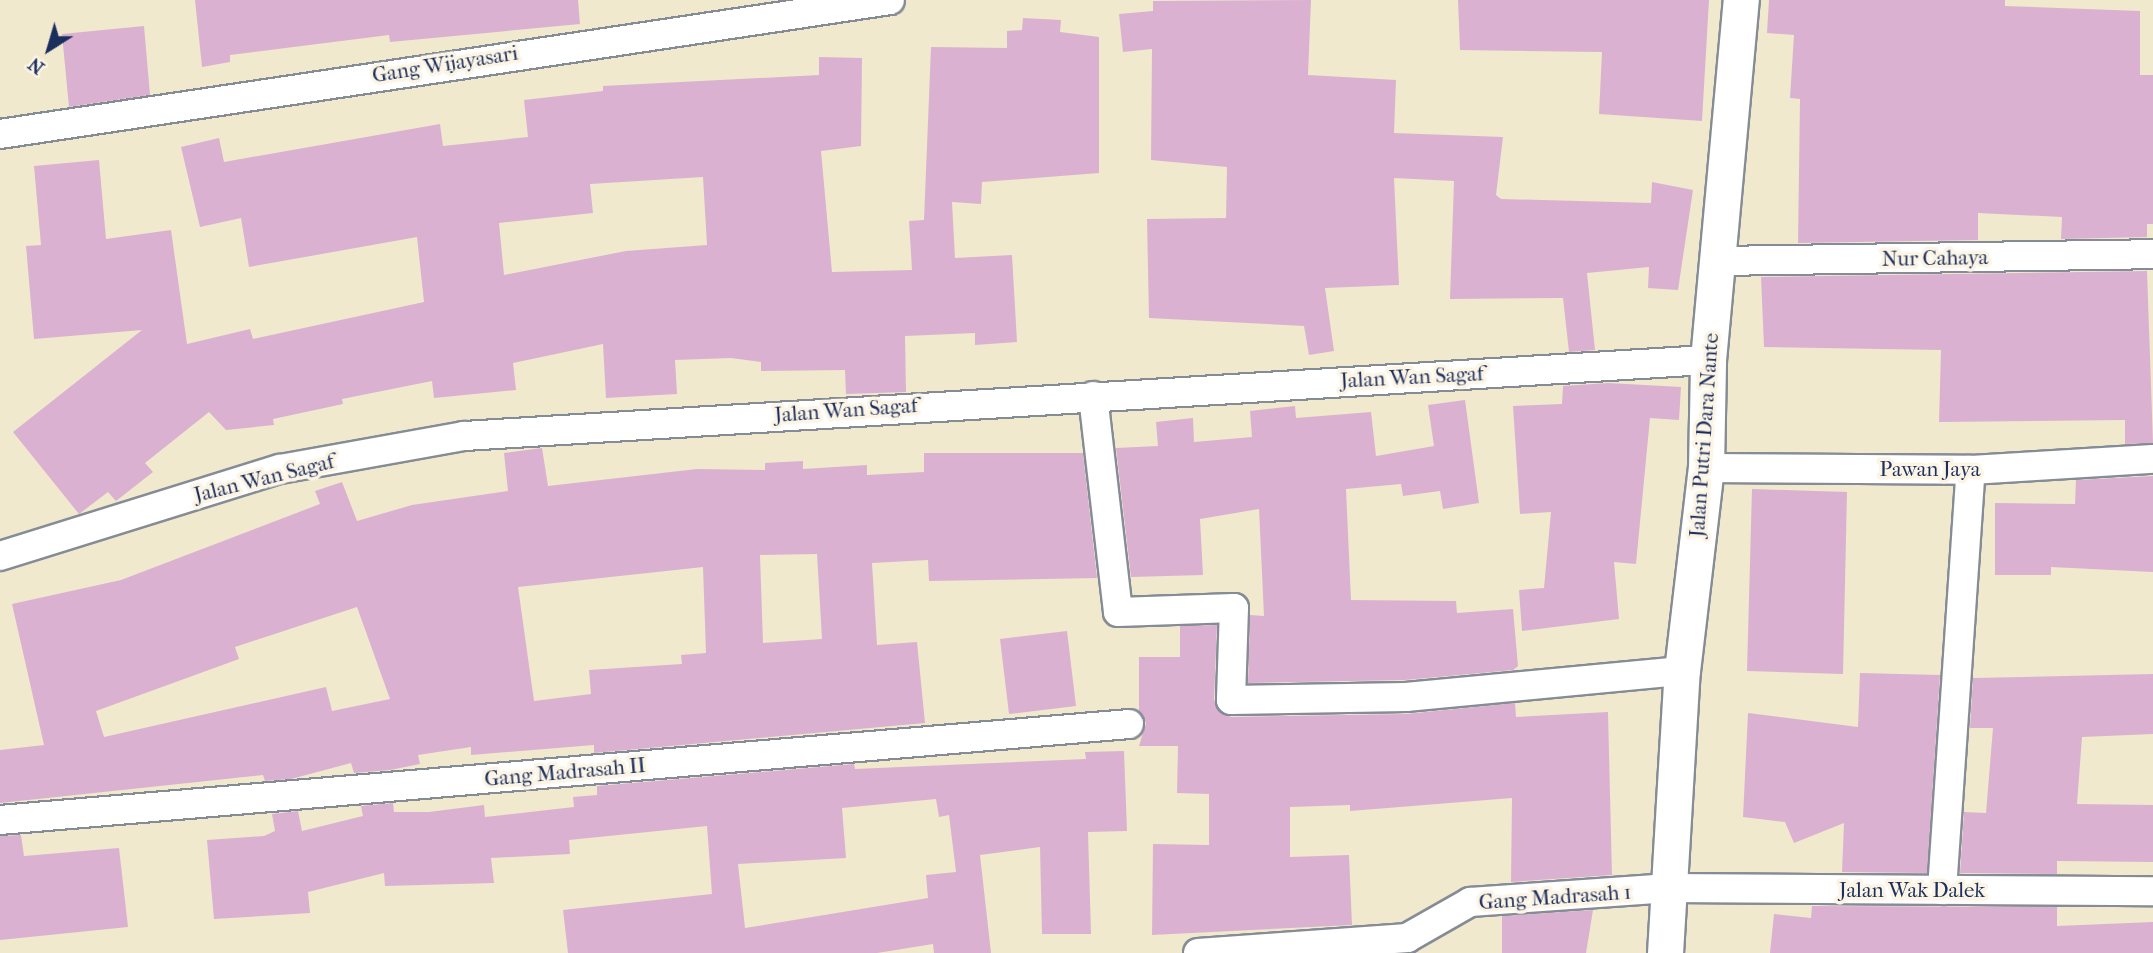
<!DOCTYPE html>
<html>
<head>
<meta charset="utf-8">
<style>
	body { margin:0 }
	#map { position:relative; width:2153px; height:953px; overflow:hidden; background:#f0e9cd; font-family:"IM FELL French Canon",serif }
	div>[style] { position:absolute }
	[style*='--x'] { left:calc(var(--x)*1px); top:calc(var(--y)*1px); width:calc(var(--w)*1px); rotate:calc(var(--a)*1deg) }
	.building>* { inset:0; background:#dbb1d2 }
	.roads { filter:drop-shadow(2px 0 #868c96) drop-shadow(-2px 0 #868c96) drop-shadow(0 2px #868c96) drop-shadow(0 -2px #868c96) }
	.minor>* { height:28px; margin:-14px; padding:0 14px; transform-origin:14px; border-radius:14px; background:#fff }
	.tertiary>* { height:35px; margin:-17.5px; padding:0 17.5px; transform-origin:17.5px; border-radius:17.5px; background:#fff }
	span { translate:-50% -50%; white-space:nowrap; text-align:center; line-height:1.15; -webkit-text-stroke:7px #fcf5e5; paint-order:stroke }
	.street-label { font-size:21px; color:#1b2f5e }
	.north { position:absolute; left:14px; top:14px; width:70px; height:70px; -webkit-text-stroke:5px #fcf5e5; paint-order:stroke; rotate:217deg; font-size:19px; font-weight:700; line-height:28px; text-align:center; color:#1b2f5e }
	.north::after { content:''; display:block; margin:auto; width:24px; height:32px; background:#1b2f5e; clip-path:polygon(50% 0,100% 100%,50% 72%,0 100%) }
</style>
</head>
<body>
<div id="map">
	<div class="building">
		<div style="clip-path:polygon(195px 0,578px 0,580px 24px,390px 42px,389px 35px,230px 55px,230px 62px,202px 67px)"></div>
		<div style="clip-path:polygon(1311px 0,1308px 75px,1396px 80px,1394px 133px,1503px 137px,1496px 195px,1501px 199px,1651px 203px,1652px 182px,1693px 190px,1678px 290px,1648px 288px,1649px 267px,1587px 273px,1595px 350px,1569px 352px,1563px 298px,1450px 299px,1454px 181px,1394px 178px,1399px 285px,1325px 288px,1334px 351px,1309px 355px,1304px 326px,1149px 318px,1147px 219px,1226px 218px,1227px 167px,1151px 160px,1152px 49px,1123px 52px,1119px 14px,1153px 11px,1153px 1px)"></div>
		<div style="clip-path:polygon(1458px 0,1709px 0,1702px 121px,1599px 114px,1602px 52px,1460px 50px)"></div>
		<div style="clip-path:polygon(1769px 0,2005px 0,2005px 6px,2140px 11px,2140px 75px,2153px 75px,2153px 224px,2147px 224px,2147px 237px,2061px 239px,2062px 217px,1978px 213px,1978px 240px,1798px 243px,1800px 99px,1790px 98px,1794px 35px,1767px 33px)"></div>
		<div style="clip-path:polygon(evenodd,1023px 18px,1061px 20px,1060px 32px,1099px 37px,1099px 173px,982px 182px,981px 204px,952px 202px,955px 258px,1012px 255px,1017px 342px,975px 345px,975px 333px,905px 336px,906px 392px,846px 394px,845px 370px,761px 371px,761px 362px,731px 358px,675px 360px,677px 394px,606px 398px,603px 344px,513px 363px,516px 390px,434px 398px,432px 381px,342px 399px,343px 404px,273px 419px,274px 425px,226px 430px,209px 412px,145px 463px,153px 472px,116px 501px,108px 492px,79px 514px,13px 432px,142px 330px,34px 339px,26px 246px,41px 245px,34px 166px,99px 160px,106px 239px,171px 230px,187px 344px,250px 329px,253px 339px,424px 302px,417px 237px,249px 267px,241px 218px,200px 227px,181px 147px,219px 138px,224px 162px,440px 124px,443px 146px,528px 137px,524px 100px,603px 91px,603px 86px,819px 75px,819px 57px,862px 58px,861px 146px,821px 151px,832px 272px,912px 270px,909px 221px,924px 220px,931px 47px,1007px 48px,1007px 31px,1022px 30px,1023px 18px,703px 177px,707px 245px,626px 251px,504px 275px,499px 223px,593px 213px,590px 184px,703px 177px)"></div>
		<div style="clip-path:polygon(144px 26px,150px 95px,69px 107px,62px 34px)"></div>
		<div style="clip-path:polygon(2147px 271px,2153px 443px,2125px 444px,2125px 420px,1939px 422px,1941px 350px,1764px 347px,1761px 277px)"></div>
		<div style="clip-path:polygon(1608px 383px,1681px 387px,1679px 420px,1650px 418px,1636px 564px,1614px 562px,1619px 619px,1522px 631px,1519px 590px,1544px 588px,1551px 512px,1520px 514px,1513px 406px,1562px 404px,1563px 386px)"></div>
		<div style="clip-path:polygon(1465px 400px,1479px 503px,1443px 509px,1440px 491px,1403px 496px,1401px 484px,1346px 489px,1351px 600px,1456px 601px,1457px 613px,1513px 609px,1518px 666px,1513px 670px,1405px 680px,1248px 683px,1250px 615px,1264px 616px,1259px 509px,1200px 519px,1203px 575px,1131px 577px,1116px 448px,1158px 446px,1156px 422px,1193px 418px,1194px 442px,1252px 437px,1250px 411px,1295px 406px,1296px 418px,1371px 412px,1376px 456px,1434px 446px,1428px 405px)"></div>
		<div style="clip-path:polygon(evenodd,542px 448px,548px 486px,697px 469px,765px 470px,765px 463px,803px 461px,803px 469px,867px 465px,867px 475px,924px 472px,924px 453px,1083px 453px,1097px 578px,929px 581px,928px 560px,872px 563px,877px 645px,917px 642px,925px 723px,594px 753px,594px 745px,471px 755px,471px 747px,418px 755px,420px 764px,390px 770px,354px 773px,351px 763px,291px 779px,265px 781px,263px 775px,0 803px,0 750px,44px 745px,12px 604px,121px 580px,320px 504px,315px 491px,342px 482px,357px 521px,412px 505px,508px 491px,504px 453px,542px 448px,817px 554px,822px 639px,763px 643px,760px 555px,817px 554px,542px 448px,703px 567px,706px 653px,681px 655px,682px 664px,589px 670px,591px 694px,534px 701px,518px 587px,703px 567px,542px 448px,357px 607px,390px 699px,332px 711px,326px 687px,104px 737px,96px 711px,239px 659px,235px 647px,357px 607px)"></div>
		<div style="clip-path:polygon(2153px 476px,2153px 572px,2051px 567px,2051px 575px,1995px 575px,1995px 503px,2075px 504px,2076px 480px)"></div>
		<div style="clip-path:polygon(1752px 489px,1847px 492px,1843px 674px,1747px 671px)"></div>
		<div style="clip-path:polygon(1217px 625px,1214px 700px,1231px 717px,1406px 714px,1515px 703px,1516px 717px,1608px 712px,1612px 875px,1511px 882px,1512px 798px,1350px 811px,1350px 805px,1290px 807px,1290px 857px,1349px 855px,1352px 925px,1152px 935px,1153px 844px,1209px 845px,1209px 794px,1177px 793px,1178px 746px,1139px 746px,1146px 723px,1139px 711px,1139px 657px,1180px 657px,1180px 626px)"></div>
		<div style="clip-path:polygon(1067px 631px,1076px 706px,1009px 714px,1000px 639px)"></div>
		<div style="clip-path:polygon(1860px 673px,1940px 675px,1927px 873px,1842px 872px,1844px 823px,1794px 843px,1785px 822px,1743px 817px,1748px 713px,1858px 727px)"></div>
		<div style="clip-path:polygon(2153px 674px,2153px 734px,2082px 737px,2077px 804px,2153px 805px,2153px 862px,2057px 861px,2057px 874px,1960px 873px,1964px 812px,1986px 813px,1993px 728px,1970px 728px,1973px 678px)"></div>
		<div style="clip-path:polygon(evenodd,1124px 751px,1127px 831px,1088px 832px,1091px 934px,1042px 934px,1040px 847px,980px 855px,991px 953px,934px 953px,933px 944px,877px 953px,568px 953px,563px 910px,712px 894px,707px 826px,569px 840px,570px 854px,491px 858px,494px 883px,385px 886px,384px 873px,308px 892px,310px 913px,214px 919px,207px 840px,264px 836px,275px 831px,272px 814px,298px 811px,302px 831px,363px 816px,361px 806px,393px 803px,394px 812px,429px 812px,484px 805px,485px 817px,574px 807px,573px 797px,597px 795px,597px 786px,854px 764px,855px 769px,1086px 759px,1085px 752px,1124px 751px,936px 799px,939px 817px,949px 815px,956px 872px,926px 875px,928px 898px,745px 928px,738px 864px,846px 858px,842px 808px,936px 799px)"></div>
		<div style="clip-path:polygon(21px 835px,24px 856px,119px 848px,128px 927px,0 940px,0 836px)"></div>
		<div style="clip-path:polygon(1812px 906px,2057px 907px,2057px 926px,2153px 922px,2153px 953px,1770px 953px,1774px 914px,1811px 918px)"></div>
		<div style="clip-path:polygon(1593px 910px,1586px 953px,1502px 953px,1502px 916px)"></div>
	</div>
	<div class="roads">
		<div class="minor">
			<div style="--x:0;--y:134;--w:900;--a:-8.56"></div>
			<div style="--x:1718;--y:261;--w:435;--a:-0.9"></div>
			<div style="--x:1093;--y:396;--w:217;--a:83.4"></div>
			<div style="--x:1118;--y:612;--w:116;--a:-2"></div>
			<div style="--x:1234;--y:608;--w:92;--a:91.9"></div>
			<div style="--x:1231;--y:700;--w:175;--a:-1"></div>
			<div style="--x:1406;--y:697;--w:277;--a:-5.4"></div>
			<div style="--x:1706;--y:468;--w:265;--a:0.4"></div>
			<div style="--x:1971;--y:470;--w:182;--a:-3.5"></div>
			<div style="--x:0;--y:556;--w:293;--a:-17.3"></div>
			<div style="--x:280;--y:469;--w:187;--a:-10.2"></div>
			<div style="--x:464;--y:436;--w:1246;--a:-3.5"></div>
			<div style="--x:0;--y:820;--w:1133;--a:-4.86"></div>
			<div style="--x:1942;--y:890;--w:421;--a:-86.1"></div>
			<div style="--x:1198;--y:953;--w:210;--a:-4.1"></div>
			<div style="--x:1407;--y:938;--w:73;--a:-29.7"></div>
			<div style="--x:1470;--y:902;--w:200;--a:-4"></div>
			<div style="--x:1670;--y:888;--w:483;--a:0.4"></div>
		</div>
		<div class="tertiary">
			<div style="--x:1665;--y:953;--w:283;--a:-86.6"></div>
			<div style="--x:1682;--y:671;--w:204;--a:-83.3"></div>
			<div style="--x:1706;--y:468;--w:108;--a:-88.9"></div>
			<div style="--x:1708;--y:360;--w:362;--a:-84.8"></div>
		</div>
	</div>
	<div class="street-label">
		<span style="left:445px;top:64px;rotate:-9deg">Gang Wijayasari</span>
		<span style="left:1935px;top:258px;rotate:-1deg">Nur Cahaya</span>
		<span style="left:1412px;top:377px;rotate:-3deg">Jalan Wan Sagaf</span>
		<span style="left:846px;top:410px;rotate:-4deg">Jalan Wan Sagaf</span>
		<span style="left:1704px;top:435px;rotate:-86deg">Jalan Putri Dara Nante</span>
		<span style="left:1930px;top:469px">Pawan Jaya</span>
		<span style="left:264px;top:478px;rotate:-14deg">Jalan Wan Sagaf</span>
		<span style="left:565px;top:772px;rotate:-5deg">Gang Madrasah II</span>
		<span style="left:1912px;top:890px">Jalan Wak Dalek</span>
		<span style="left:1555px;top:897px;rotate:-4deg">Gang Madrasah 1</span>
	</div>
	<div class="north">N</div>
</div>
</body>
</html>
